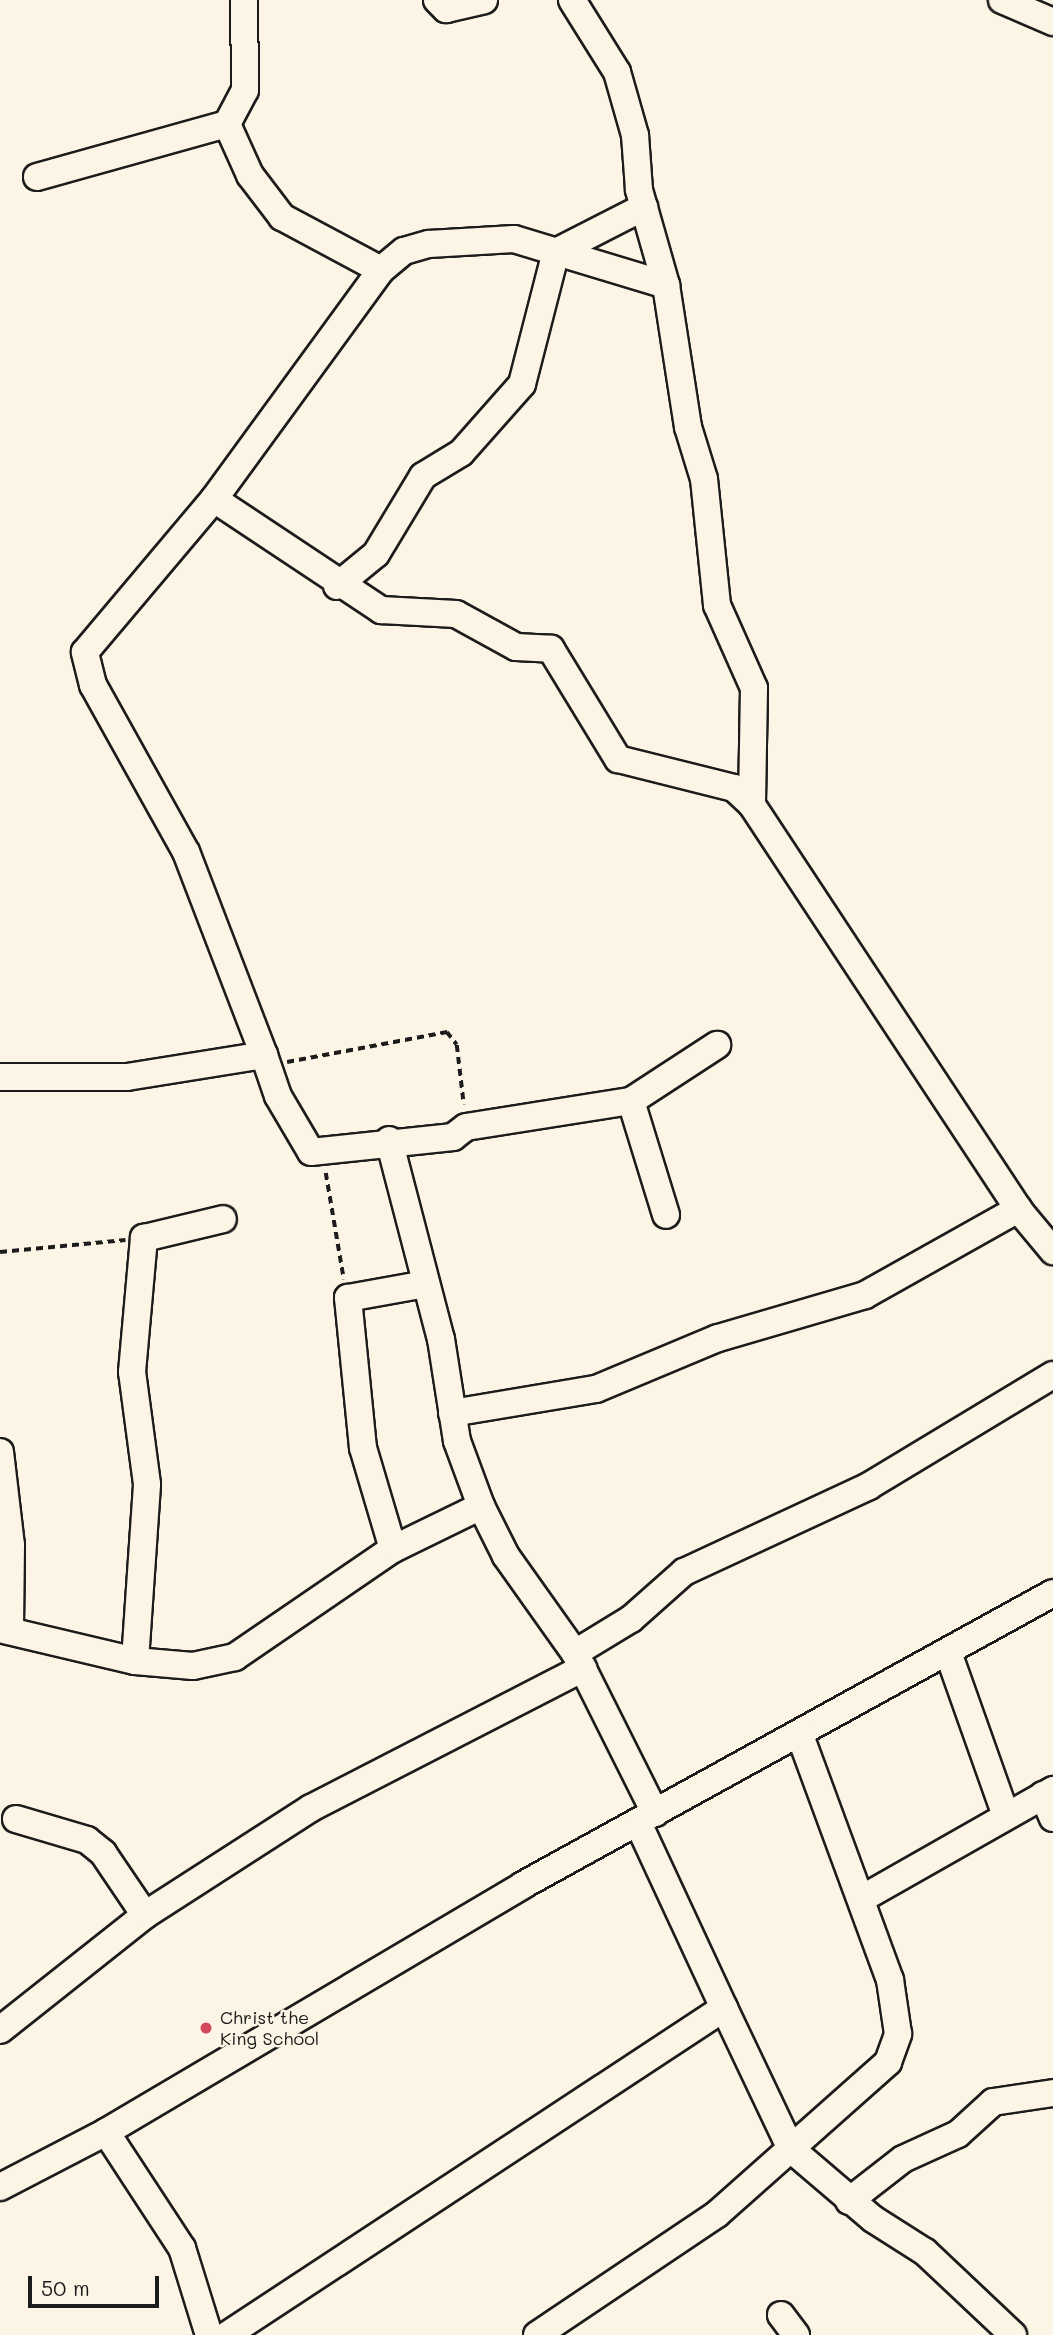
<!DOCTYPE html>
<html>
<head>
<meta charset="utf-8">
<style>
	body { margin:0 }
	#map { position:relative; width:1053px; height:2335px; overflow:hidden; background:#fcf5e5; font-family:Mali,sans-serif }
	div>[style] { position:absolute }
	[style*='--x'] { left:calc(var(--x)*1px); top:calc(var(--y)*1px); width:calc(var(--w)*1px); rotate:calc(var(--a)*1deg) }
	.path>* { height:3.5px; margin-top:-1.75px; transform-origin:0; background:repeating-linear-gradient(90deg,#1c1c1c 0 7px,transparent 0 12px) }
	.roads { filter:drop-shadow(2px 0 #1c1c1c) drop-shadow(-2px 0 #1c1c1c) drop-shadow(0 2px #1c1c1c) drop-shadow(0 -2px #1c1c1c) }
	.minor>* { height:26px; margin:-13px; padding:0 13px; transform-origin:13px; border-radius:13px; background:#fcf5e5 }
	.dots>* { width:19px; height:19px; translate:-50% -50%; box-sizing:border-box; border:4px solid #fcf5e5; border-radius:50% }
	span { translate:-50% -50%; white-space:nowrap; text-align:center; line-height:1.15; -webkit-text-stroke:5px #fcf5e5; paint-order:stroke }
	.poi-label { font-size:18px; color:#1c1c1c }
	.left { translate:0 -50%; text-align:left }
	.scale { position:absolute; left:28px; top:2276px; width:131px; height:32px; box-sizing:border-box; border:4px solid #1c1c1c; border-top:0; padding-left:9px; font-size:21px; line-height:24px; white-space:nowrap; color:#1c1c1c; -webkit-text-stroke:5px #fcf5e5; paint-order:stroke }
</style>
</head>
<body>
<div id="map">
	<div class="path">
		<div style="--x:287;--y:1062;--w:163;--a:-10.6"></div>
		<div style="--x:447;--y:1032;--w:16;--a:52"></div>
		<div style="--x:457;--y:1045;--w:60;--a:83.3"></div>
		<div style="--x:326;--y:1173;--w:108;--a:80.4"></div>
		<div style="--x:0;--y:1252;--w:126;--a:-5.5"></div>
	</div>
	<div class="roads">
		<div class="minor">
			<div style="--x:437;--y:0;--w:13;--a:45"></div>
			<div style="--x:446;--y:9;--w:39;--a:-13"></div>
			<div style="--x:572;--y:0;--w:85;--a:58"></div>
			<div style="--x:617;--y:72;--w:66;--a:74.1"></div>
			<div style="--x:635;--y:135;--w:55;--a:85.8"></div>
			<div style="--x:639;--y:190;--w:99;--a:74.1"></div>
			<div style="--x:1002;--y:0;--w:56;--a:23.3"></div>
			<div style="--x:227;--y:124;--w:56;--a:65.7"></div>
			<div style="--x:250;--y:175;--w:53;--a:52.7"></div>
			<div style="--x:282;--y:217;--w:112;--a:28.2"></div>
			<div style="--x:37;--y:177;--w:197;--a:-15.6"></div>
			<div style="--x:227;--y:124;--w:38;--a:-62"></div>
			<div style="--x:245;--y:90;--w:90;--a:-90.6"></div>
			<div style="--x:214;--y:499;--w:201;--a:33.6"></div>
			<div style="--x:381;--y:610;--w:75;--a:3.1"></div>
			<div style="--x:456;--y:614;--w:68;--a:28.8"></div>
			<div style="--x:516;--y:647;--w:35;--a:3"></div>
			<div style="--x:551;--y:649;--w:129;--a:58.7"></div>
			<div style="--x:618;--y:759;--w:120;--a:14"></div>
			<div style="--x:734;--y:788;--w:25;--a:43"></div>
			<div style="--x:337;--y:586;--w:50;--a:-39.4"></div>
			<div style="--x:376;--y:554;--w:91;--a:-58.9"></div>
			<div style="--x:423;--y:476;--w:44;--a:-31.2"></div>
			<div style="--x:461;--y:453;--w:92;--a:-48.5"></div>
			<div style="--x:522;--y:384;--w:136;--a:-75.6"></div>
			<div style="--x:556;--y:252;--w:99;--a:-27.1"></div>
			<div style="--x:264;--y:1055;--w:43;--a:71.1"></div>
			<div style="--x:278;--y:1096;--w:65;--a:59.5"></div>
			<div style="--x:311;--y:1152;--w:143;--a:-6"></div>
			<div style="--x:453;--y:1137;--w:16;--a:-38"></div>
			<div style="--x:466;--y:1127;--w:167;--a:-9"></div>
			<div style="--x:631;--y:1101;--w:103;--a:-33.1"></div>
			<div style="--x:0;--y:1077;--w:127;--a:0"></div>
			<div style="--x:127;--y:1077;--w:139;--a:-9.1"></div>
			<div style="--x:264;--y:1055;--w:217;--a:-111"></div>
			<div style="--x:186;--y:852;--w:191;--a:-119.1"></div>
			<div style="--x:93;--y:685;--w:34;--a:-104"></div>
			<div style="--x:85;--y:652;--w:200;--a:-49.9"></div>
			<div style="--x:214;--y:499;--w:283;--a:-53.9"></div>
			<div style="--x:381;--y:270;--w:30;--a:-40"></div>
			<div style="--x:404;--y:251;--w:26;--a:-16"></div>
			<div style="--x:429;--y:244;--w:85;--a:-3.4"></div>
			<div style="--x:514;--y:239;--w:159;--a:16.8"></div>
			<div style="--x:666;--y:285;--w:144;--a:81.2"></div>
			<div style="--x:688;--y:427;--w:54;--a:72.9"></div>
			<div style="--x:704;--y:479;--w:127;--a:84.1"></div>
			<div style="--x:717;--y:605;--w:91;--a:66"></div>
			<div style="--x:754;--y:688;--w:117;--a:91"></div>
			<div style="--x:752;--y:805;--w:484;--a:56.6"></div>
			<div style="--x:1018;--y:1209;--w:55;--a:50.2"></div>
			<div style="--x:631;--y:1101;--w:119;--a:72.9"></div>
			<div style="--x:389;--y:1140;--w:206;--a:75.4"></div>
			<div style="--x:441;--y:1339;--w:103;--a:81.1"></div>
			<div style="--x:457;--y:1441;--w:69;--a:69.7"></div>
			<div style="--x:481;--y:1506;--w:56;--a:63.4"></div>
			<div style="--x:506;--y:1556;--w:119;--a:54.6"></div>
			<div style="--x:575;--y:1653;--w:179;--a:63.4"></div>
			<div style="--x:452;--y:1413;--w:146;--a:-9.5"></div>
			<div style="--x:596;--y:1389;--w:132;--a:-22.7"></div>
			<div style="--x:718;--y:1338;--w:153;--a:-16.3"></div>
			<div style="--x:865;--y:1295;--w:176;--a:-29.3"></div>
			<div style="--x:0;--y:1452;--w:94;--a:83.3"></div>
			<div style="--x:11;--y:1545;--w:85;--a:90.7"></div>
			<div style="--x:393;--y:1549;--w:105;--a:-106.5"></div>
			<div style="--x:363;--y:1448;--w:151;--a:-95.7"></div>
			<div style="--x:348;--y:1298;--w:79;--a:-10.2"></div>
			<div style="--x:0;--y:1629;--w:139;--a:13.3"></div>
			<div style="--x:135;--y:1661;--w:58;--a:4.9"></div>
			<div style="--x:193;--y:1666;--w:43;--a:-12.1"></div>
			<div style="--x:235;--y:1657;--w:191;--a:-34.4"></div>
			<div style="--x:393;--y:1549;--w:98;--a:-26"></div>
			<div style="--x:575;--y:1653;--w:66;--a:-31.3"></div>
			<div style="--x:631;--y:1619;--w:71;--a:-41.6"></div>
			<div style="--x:684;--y:1572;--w:204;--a:-24.9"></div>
			<div style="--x:869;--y:1486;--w:215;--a:-31.1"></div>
			<div style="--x:949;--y:1655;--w:171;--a:70.5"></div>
			<div style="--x:135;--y:1661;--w:177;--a:-86.1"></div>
			<div style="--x:147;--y:1484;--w:113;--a:-97.6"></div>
			<div style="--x:132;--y:1372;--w:135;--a:-84.9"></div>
			<div style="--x:144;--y:1238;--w:81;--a:-13.5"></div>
			<div style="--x:1043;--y:1795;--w:25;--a:67"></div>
			<div style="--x:16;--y:1819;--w:74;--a:16.5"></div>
			<div style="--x:87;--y:1840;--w:21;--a:39"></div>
			<div style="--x:103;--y:1853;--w:75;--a:55.9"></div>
			<div style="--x:863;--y:1898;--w:219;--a:-29.6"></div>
			<div style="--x:724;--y:2008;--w:156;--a:64.6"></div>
			<div style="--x:791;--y:2149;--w:108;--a:40.5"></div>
			<div style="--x:873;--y:2219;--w:62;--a:32.4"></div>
			<div style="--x:925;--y:2252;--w:121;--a:43.3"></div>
			<div style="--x:0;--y:2030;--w:185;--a:-38.4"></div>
			<div style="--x:145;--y:1915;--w:197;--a:-32.8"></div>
			<div style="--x:311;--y:1808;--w:306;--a:-27.2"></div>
			<div style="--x:106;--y:2132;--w:139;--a:56.8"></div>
			<div style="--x:182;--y:2248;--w:91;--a:72.8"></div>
			<div style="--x:0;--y:2187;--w:119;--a:-27.4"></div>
			<div style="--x:106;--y:2132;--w:485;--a:-30.6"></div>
			<div style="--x:523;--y:1885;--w:605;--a:-28.85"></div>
			<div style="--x:849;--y:2201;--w:68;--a:-37.9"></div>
			<div style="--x:903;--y:2159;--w:60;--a:-24.4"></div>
			<div style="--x:958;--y:2134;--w:47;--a:-42.4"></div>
			<div style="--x:993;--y:2102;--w:61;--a:-8.5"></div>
			<div style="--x:781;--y:2315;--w:25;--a:53"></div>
			<div style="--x:227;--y:2335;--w:595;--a:-33.34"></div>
			<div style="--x:724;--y:2008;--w:204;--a:-114.9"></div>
			<div style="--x:537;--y:2335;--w:217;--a:-33.9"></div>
			<div style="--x:717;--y:2214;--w:229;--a:-41.6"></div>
			<div style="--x:888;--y:2062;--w:30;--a:-70"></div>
			<div style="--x:898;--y:2034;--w:55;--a:-98.4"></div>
			<div style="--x:890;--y:1980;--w:261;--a:-110.2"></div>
		</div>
	</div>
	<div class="dots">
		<div style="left:206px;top:2028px;background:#d1495b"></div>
	</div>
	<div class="poi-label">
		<span class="left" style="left:220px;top:2028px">Christ the<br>King School</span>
	</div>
	<div class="scale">50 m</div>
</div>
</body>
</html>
